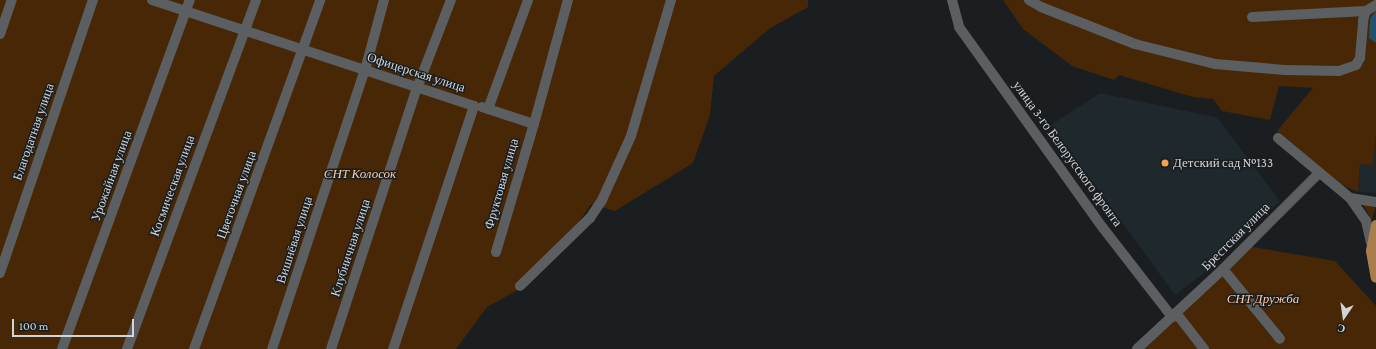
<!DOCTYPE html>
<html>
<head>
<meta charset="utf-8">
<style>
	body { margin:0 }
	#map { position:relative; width:1376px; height:349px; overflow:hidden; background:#1a1e20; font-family:"Crimson Pro",serif }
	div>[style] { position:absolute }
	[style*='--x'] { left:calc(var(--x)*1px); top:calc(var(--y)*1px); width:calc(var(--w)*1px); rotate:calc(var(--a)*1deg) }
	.built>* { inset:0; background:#1f282d }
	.green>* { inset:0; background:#472705 }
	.water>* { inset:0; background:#21516d }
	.street>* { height:10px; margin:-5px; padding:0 5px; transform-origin:5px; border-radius:5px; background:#5b5f62 }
	.primary>* { height:10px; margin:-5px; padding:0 5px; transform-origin:5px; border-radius:5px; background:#ab7c4c }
	.dots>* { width:11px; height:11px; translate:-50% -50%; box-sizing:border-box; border:2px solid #1a1e20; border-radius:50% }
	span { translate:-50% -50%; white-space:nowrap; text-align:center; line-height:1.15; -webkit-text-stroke:3px #1a1e20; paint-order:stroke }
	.street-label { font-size:13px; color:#d2d4d6 }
	.poi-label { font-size:13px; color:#d2d4d6 }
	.left { translate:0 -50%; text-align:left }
	.park-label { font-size:13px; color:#fdcba1; font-style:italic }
	.north { position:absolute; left:1324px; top:297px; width:40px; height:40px; -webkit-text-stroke:3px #1a1e20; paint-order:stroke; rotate:193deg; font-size:11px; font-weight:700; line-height:16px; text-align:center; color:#d2d4d6 }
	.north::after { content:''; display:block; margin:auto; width:14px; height:18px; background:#d2d4d6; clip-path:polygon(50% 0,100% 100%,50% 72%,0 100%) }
	.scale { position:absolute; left:12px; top:319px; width:122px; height:18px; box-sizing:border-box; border:2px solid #d2d4d6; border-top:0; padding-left:5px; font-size:12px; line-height:14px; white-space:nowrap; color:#d2d4d6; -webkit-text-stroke:3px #1a1e20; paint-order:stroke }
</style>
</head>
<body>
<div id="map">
	<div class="built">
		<div style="clip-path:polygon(1100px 93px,1215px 117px,1220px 121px,1280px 201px,1203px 274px,1175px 295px,1051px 125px)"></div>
		<div style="clip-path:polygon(1376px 135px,1376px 193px,1358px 192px,1360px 164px,1373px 165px)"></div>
	</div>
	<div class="green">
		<div style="clip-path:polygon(0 0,808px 0,808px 7px,769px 29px,714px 76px,710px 115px,693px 163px,615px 211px,591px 204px,557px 254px,521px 288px,487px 307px,456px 349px,0 349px)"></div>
		<div style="clip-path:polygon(1003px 0,1376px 0,1376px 135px,1373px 165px,1360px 164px,1358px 192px,1338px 183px,1277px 131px,1313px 88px,1279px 86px,1270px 120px,1222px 111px,1213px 99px,1193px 97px,1119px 75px,1114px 80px,1072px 66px,1023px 29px)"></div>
		<div style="clip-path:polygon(1363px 205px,1376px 206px,1371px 222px,1368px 213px)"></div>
		<div style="clip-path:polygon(1247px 246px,1335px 261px,1376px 306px,1376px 349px,1131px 349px)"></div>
	</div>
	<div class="water">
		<div style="clip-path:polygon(1376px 11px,1376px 43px,1369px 38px,1370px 19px)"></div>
	</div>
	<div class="street">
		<div style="--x:152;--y:0;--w:339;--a:18.2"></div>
		<div style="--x:474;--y:106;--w:256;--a:108.4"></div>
		<div style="--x:952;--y:0;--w:28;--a:75"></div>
		<div style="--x:959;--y:27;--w:247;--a:54.4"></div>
		<div style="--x:1103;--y:228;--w:113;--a:52.2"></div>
		<div style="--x:1029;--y:0;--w:14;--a:30"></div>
		<div style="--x:1041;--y:7;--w:101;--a:21.5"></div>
		<div style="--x:1135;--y:44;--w:82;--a:14"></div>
		<div style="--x:1215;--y:64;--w:70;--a:4.9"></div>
		<div style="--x:1285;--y:70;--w:54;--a:1.1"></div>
		<div style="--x:1339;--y:71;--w:18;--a:-19"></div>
		<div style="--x:1356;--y:65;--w:8;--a:-60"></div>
		<div style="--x:1360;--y:58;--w:38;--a:-85"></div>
		<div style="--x:1363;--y:20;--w:9;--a:-72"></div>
		<div style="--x:1366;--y:11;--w:12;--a:-31"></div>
		<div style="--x:1252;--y:17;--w:114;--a:-3"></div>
		<div style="--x:0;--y:34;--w:36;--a:-71"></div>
		<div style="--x:482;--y:107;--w:6;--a:18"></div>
		<div style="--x:488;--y:109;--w:116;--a:-69.8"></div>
		<div style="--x:488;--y:109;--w:48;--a:18.1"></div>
		<div style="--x:534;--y:124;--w:129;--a:-74.7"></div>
		<div style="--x:1278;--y:138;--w:94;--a:39.8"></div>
		<div style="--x:1350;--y:198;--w:28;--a:55"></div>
		<div style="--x:1366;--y:221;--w:22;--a:77"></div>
		<div style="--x:1350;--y:198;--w:26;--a:9"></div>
		<div style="--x:496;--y:252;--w:134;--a:-73.5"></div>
		<div style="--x:1223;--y:269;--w:90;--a:50.8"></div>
		<div style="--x:0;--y:273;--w:288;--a:-71.2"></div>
		<div style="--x:520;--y:286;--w:98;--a:-44.2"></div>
		<div style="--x:590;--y:218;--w:22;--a:-56"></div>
		<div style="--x:602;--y:200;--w:70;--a:-65.6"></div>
		<div style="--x:631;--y:136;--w:142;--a:-73.6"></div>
		<div style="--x:1176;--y:313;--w:46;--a:52.1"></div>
		<div style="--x:62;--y:349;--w:372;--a:-69.9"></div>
		<div style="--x:127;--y:349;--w:372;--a:-69.7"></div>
		<div style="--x:194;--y:349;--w:371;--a:-70.1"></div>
		<div style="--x:272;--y:349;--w:294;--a:-71.6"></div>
		<div style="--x:365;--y:70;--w:73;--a:-74.8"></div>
		<div style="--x:331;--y:349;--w:275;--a:-71.8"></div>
		<div style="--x:417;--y:88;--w:94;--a:-68.9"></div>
		<div style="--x:1137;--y:349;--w:117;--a:-42.9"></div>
		<div style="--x:1223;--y:269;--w:134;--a:-45"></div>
	</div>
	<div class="primary">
		<div style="--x:1376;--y:225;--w:26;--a:101"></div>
		<div style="--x:1371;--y:251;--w:27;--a:80"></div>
	</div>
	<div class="dots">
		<div style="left:1165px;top:163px;background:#f8a04b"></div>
	</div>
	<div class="street-label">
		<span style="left:416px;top:73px;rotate:18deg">Офицерская улица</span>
		<span style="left:34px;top:132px;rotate:-71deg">Благодатная улица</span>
		<span style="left:1067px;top:154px;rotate:54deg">улица 3-го Белорусского фронта</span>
		<span style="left:112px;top:176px;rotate:-70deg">Урожайная улица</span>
		<span style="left:502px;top:184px;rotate:-74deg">Фруктовая улица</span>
		<span style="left:173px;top:186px;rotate:-70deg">Космическая улица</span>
		<span style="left:237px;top:195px;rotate:-70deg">Цветочная улица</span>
		<span style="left:1236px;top:237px;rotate:-45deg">Брестская улица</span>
		<span style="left:295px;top:240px;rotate:-72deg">Вишнёвая улица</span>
		<span style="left:351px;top:248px;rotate:-72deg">Клубничная улица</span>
	</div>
	<div class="poi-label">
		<span class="left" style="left:1173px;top:163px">Детский сад №133</span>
	</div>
	<div class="park-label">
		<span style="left:360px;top:174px">СНТ Колосок</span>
		<span style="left:1263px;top:299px">СНТ Дружба</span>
	</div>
	<div class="north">С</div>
	<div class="scale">100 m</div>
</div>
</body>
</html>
